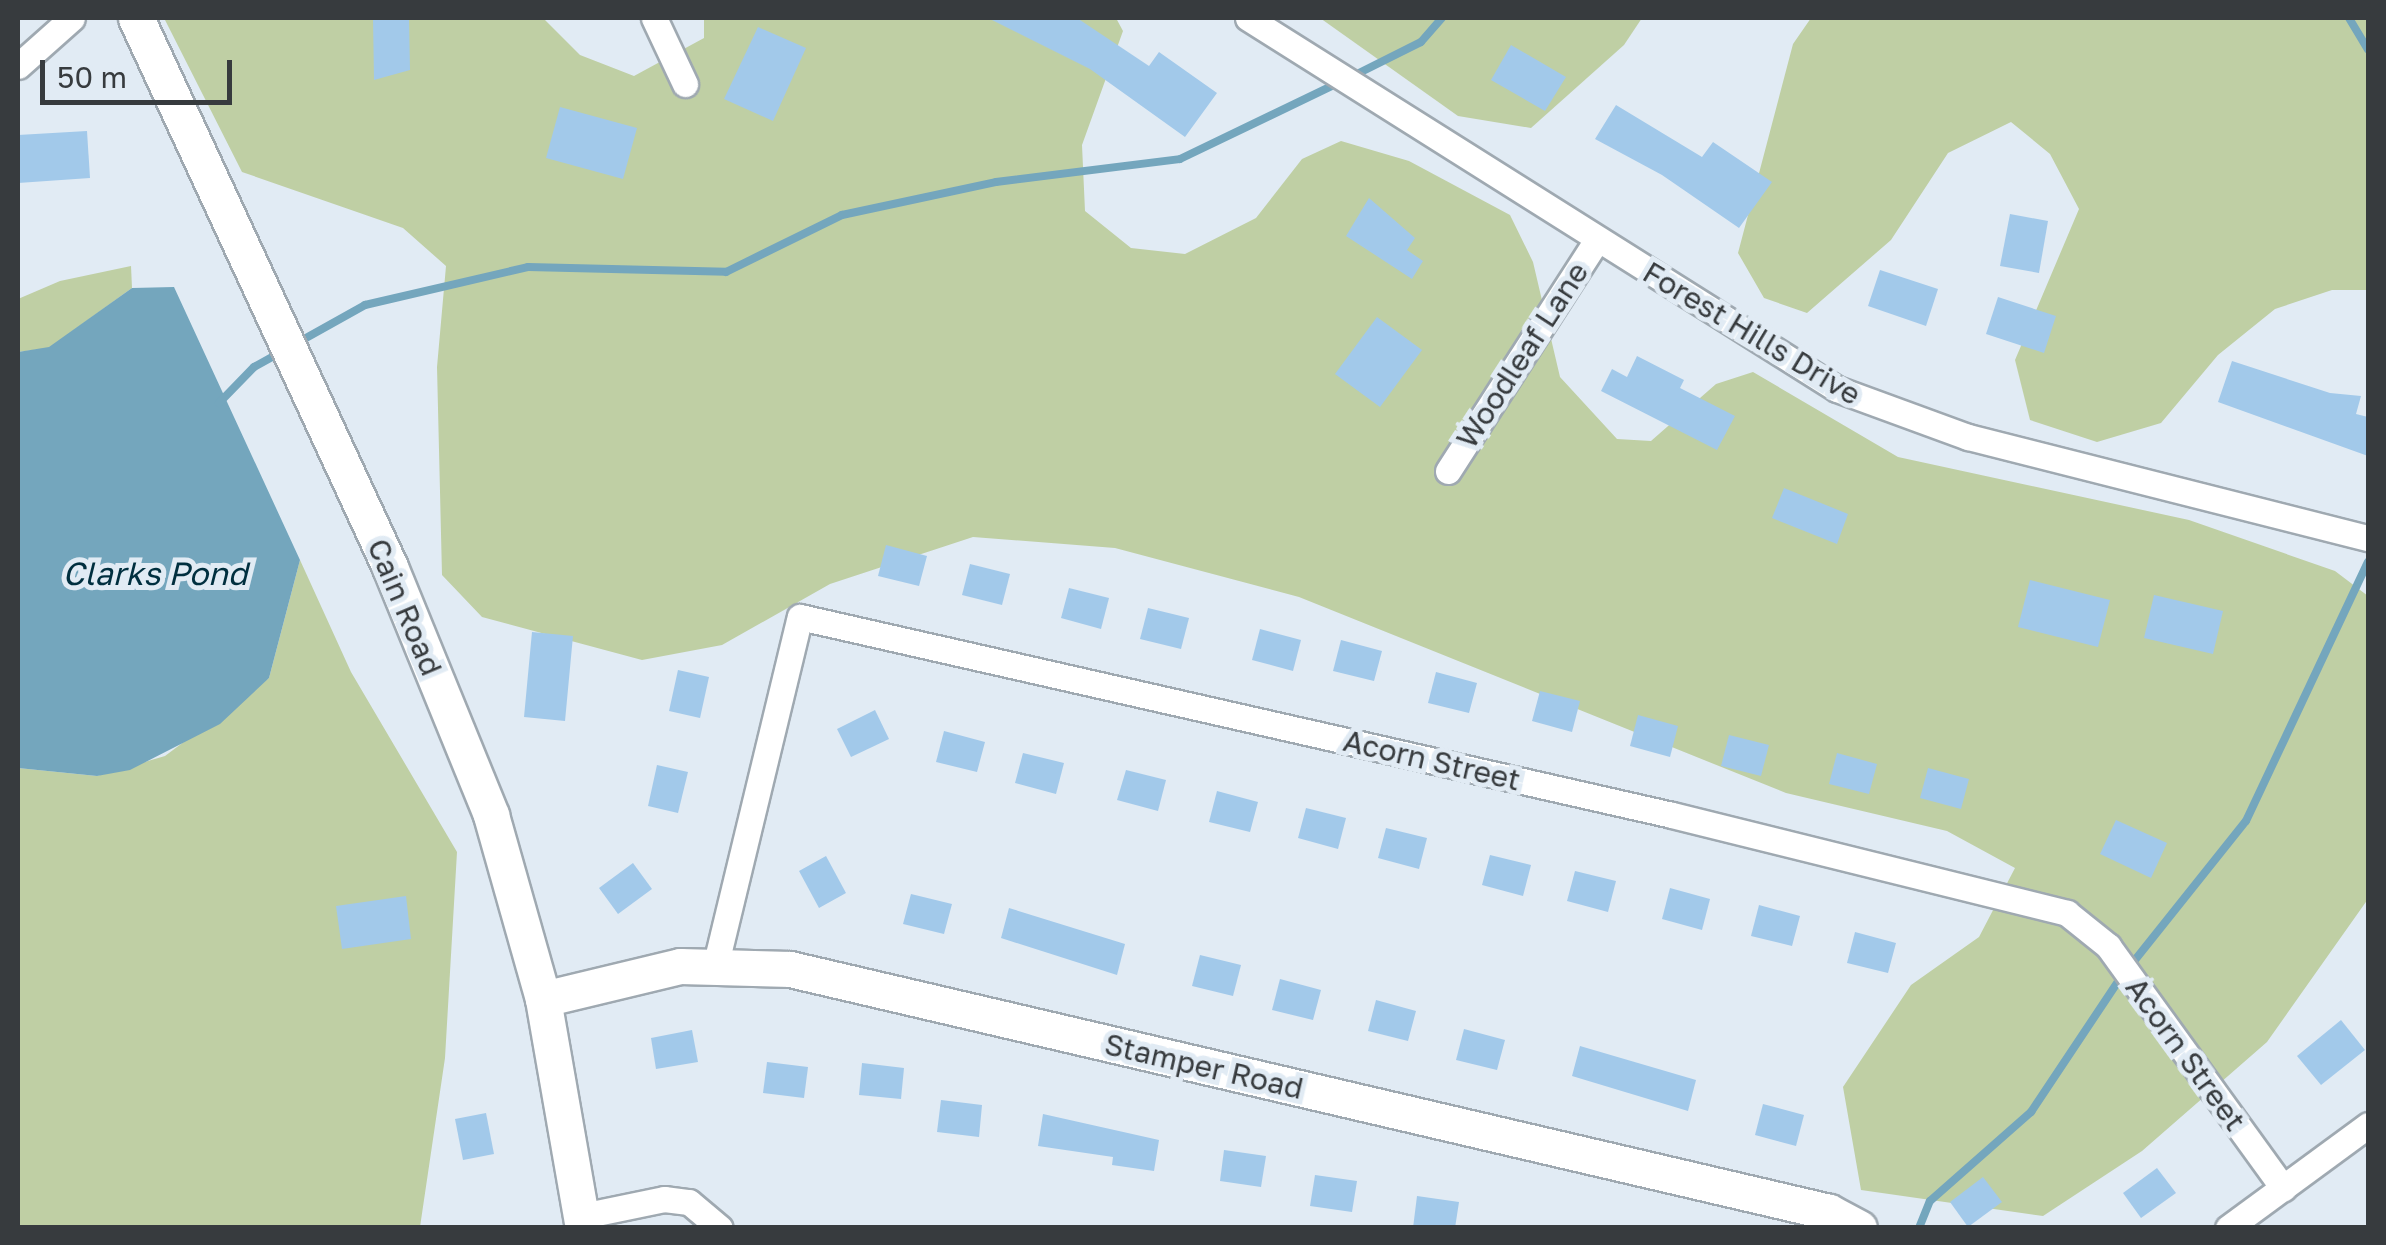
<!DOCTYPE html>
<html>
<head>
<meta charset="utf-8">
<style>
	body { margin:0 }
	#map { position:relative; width:2386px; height:1245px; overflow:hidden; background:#e1ebf4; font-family:"Golos Text",sans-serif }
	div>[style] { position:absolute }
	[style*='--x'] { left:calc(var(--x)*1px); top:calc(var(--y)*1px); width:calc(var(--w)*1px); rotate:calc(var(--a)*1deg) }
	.green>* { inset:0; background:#bfcfa4 }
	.water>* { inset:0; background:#74a6bd }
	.stream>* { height:8px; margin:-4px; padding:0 4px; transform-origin:4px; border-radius:4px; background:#74a6bd }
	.building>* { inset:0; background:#a2c9ea }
	.roads { filter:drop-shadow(2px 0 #9fa9b1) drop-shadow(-2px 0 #9fa9b1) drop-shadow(0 2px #9fa9b1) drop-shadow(0 -2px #9fa9b1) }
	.street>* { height:25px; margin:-12.5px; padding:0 12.5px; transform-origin:12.5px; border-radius:12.5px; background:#fff }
	.secondary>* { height:35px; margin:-17.5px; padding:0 17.5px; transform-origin:17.5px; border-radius:17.5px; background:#fff }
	span { translate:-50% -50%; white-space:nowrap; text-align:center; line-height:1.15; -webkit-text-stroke:10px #e1ebf4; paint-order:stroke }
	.street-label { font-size:30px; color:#373b3e }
	.water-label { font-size:32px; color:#002f3f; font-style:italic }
	.frame { position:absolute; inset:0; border:20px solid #373b3e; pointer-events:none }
	.scale { position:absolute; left:40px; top:60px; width:192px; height:45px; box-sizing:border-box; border:5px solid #373b3e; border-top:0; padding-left:12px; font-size:30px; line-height:35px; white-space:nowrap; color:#373b3e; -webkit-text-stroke:8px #e1ebf4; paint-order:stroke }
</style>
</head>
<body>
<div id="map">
	<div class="green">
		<div style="clip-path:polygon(164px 18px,543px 18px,580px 55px,634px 76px,704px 38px,704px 18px,1116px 18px,1123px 31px,1082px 145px,1085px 211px,1131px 248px,1185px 254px,1256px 218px,1302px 159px,1341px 141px,1409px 161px,1510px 215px,1533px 262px,1560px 377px,1617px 439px,1651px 441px,1716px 384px,1753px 372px,1898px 457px,2189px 520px,2335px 571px,2368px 596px,2368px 899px,2267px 1042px,2142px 1151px,2043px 1216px,1861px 1190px,1843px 1087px,1911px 985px,1979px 937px,2015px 868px,1947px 831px,1786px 793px,1299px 597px,1115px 548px,973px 537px,830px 584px,722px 645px,642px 660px,482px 617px,442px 575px,437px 367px,446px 266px,403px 228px,242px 172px)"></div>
		<div style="clip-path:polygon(1320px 18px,1642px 18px,1624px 45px,1531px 128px,1458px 116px)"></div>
		<div style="clip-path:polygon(1811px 18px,2368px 18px,2368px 290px,2332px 290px,2275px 309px,2218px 355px,2161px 423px,2097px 442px,2030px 420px,2015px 360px,2079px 209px,2050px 154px,2011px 122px,1948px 153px,1891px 240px,1807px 313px,1764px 298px,1738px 253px,1793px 44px)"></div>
		<div style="clip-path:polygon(131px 266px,132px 288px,49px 348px,18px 352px,18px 299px,60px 281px)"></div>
		<div style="clip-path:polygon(300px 560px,351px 672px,457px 852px,445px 1058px,420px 1227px,18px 1227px,18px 768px,97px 776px,165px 756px,269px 678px)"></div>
	</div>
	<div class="water">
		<div style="clip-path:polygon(174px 287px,300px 560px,269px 678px,220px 724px,130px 770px,97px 776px,18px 768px,18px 352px,49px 347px,132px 288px)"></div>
	</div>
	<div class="stream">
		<div style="--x:2349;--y:18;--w:37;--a:59"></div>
		<div style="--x:1351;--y:77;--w:78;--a:-26.6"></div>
		<div style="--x:1421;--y:42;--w:32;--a:-49"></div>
		<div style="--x:297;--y:343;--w:78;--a:-29.2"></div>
		<div style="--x:365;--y:305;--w:167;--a:-13.1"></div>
		<div style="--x:528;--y:267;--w:198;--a:1.4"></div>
		<div style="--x:726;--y:272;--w:129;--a:-26.2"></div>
		<div style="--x:842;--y:215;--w:157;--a:-12.1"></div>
		<div style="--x:996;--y:182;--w:185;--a:-7.1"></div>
		<div style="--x:1180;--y:159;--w:175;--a:-25.7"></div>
		<div style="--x:219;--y:403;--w:50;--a:-45.8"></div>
		<div style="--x:254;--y:367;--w:31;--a:-29"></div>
		<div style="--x:1919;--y:1228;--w:29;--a:-68"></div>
		<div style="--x:1930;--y:1201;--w:135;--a:-41.4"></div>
		<div style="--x:2031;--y:1112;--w:159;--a:-56.3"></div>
		<div style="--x:2119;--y:980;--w:203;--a:-51.4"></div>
		<div style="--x:2246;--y:821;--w:286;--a:-64.8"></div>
	</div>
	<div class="building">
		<div style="clip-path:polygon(373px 18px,409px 18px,410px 70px,374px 80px)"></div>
		<div style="clip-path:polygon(988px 18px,1077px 18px,1149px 66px,1159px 52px,1217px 93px,1185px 137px,1090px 69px)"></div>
		<div style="clip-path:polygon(758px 27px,806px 48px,773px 121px,724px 99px)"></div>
		<div style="clip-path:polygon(1511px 45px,1566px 77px,1545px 111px,1491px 80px)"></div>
		<div style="clip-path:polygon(1616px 105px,1702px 157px,1713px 142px,1772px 182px,1739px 228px,1662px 175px,1595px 139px)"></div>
		<div style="clip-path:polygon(560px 107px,637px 128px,623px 179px,546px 158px)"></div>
		<div style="clip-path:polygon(87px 131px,90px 178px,18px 183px,18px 135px)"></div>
		<div style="clip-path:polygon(1369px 198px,1415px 238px,1407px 250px,1423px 261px,1412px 279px,1346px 236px)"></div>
		<div style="clip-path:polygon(2010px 214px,2048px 221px,2039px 273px,2000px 266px)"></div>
		<div style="clip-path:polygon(1880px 270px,1938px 289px,1926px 326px,1868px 306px)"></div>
		<div style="clip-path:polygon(1998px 297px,2056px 316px,2044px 353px,1986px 334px)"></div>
		<div style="clip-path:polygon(1377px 317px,1422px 350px,1380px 407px,1335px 374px)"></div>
		<div style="clip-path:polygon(1637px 356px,1684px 380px,1680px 388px,1735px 416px,1717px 450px,1601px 391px,1612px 369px,1627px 377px)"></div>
		<div style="clip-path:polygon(2232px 361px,2330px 393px,2361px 396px,2356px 414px,2368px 417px,2368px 456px,2218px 402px)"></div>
		<div style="clip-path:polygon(1784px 488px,1848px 514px,1837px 544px,1772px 518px)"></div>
		<div style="clip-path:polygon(886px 545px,927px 556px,919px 586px,878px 576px)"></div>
		<div style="clip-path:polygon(970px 564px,1010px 574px,1002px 605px,962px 595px)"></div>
		<div style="clip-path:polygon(2030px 580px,2110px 600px,2098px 647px,2018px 627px)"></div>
		<div style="clip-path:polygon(1069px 588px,1109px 598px,1101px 629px,1061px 618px)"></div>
		<div style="clip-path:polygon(2154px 595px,2223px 611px,2213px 654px,2144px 638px)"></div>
		<div style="clip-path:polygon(1148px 608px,1189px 618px,1181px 649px,1140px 639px)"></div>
		<div style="clip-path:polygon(1260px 629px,1301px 640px,1293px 671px,1252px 660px)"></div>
		<div style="clip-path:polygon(532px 632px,573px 636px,565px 721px,524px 717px)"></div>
		<div style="clip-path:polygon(1341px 640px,1382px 651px,1374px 681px,1333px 671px)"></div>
		<div style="clip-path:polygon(678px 670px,709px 677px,700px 718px,669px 711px)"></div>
		<div style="clip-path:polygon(1436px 672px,1477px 683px,1469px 713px,1428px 703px)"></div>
		<div style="clip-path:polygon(1540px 691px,1580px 701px,1572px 732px,1532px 721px)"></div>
		<div style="clip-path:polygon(875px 710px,889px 739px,851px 757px,837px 729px)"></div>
		<div style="clip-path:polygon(1638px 715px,1678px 726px,1670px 757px,1630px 746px)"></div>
		<div style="clip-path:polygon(944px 731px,985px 742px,977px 772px,936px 762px)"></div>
		<div style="clip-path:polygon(1729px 735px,1769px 745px,1761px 776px,1721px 766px)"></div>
		<div style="clip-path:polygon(1023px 753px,1064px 763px,1056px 794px,1015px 783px)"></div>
		<div style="clip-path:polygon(1837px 753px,1877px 764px,1869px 794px,1829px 784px)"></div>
		<div style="clip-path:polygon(657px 765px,688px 772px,678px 813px,648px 806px)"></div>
		<div style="clip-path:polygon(1928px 768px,1969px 779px,1961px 809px,1920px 798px)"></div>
		<div style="clip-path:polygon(1126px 770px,1166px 780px,1158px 811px,1117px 800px)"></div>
		<div style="clip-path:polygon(1217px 791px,1258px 802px,1250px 832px,1209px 822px)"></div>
		<div style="clip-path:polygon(1306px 808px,1346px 818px,1338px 849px,1298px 838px)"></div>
		<div style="clip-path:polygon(2116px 820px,2167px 843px,2151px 878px,2100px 854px)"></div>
		<div style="clip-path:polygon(1386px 828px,1427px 838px,1419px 869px,1378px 858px)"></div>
		<div style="clip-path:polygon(1490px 855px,1531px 865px,1523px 896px,1482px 885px)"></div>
		<div style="clip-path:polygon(826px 856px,846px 893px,819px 908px,799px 871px)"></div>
		<div style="clip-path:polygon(633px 863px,652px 889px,618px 914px,599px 888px)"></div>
		<div style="clip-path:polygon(1575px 871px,1616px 881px,1608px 912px,1567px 901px)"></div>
		<div style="clip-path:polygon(1670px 888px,1710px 899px,1702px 930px,1662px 919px)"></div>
		<div style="clip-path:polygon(911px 894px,952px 904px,944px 934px,903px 924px)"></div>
		<div style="clip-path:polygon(406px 896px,411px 939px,342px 949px,336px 906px)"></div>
		<div style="clip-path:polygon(1759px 905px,1800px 916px,1792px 946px,1751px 936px)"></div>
		<div style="clip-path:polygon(1009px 908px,1125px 944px,1117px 975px,1001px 938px)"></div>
		<div style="clip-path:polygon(1855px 932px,1896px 943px,1888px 973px,1847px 963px)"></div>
		<div style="clip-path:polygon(1200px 955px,1241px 965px,1233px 996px,1192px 986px)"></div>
		<div style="clip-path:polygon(1280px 979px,1321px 990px,1313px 1020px,1272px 1010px)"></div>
		<div style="clip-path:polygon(1376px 1000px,1416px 1011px,1408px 1041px,1368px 1031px)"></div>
		<div style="clip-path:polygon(2341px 1020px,2365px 1050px,2321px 1085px,2297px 1056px)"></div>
		<div style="clip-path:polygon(1464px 1029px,1505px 1040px,1497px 1070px,1456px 1060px)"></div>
		<div style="clip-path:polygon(692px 1030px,698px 1062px,656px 1069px,651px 1038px)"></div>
		<div style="clip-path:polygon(1580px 1046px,1696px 1080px,1688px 1111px,1572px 1076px)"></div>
		<div style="clip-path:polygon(767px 1062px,808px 1067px,804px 1098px,763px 1093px)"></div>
		<div style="clip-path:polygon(862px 1063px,904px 1068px,901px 1099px,859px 1095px)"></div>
		<div style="clip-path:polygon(941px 1100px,982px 1105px,979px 1137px,937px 1132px)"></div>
		<div style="clip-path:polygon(1763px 1104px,1804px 1115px,1796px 1146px,1755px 1135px)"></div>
		<div style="clip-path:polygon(486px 1113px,494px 1154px,463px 1160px,455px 1119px)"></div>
		<div style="clip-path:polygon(1043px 1114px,1159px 1140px,1154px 1171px,1112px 1165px,1113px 1157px,1038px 1146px)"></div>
		<div style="clip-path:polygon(1224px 1150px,1266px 1156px,1261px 1187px,1220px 1181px)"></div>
		<div style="clip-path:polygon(2157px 1168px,2176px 1193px,2141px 1218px,2123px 1193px)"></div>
		<div style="clip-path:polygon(1315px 1175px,1357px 1181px,1352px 1212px,1310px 1206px)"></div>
		<div style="clip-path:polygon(1983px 1177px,2002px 1202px,1968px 1227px,1950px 1202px)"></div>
		<div style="clip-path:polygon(1417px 1196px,1459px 1202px,1455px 1228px,1413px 1228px)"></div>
	</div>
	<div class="roads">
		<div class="street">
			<div style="--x:654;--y:18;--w:73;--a:64.8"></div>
			<div style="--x:1248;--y:18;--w:696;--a:32.21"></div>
			<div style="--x:1837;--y:389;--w:140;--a:20.1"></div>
			<div style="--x:1968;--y:437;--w:413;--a:14.2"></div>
			<div style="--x:18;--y:66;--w:72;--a:-41.6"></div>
			<div style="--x:1448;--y:471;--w:275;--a:-57.2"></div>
			<div style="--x:716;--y:963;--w:356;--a:-76.4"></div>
			<div style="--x:800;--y:617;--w:894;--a:12.79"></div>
			<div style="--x:1672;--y:815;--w:407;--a:13.9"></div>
			<div style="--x:2067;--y:913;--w:53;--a:38.8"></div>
			<div style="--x:2108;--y:946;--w:299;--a:54.1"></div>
			<div style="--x:582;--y:1216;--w:84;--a:-11.7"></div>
			<div style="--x:664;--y:1199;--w:25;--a:7"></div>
			<div style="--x:689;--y:1202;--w:40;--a:40"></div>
			<div style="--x:2228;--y:1228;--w:174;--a:-36.3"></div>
		</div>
		<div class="secondary">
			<div style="--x:136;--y:18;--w:605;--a:65.17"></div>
			<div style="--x:390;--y:567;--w:268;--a:67.8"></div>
			<div style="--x:491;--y:815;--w:191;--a:74.2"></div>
			<div style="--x:543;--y:999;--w:232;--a:80.1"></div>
			<div style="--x:543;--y:999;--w:141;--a:-13.5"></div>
			<div style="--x:680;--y:966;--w:110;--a:1.6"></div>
			<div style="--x:790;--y:969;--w:1067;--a:13.16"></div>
			<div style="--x:1829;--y:1212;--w:34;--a:28"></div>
		</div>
	</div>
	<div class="street-label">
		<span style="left:1752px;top:333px;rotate:31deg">Forest Hills Drive</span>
		<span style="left:1522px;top:355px;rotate:-57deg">Woodleaf Lane</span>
		<span style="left:405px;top:607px;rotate:67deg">Cain Road</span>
		<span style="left:1432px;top:760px;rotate:13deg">Acorn Street</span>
		<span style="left:2186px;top:1054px;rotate:54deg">Acorn Street</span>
		<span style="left:1204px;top:1066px;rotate:13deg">Stamper Road</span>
	</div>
	<div class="water-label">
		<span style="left:155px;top:573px">Clarks Pond</span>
	</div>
	<div class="frame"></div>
	<div class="scale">50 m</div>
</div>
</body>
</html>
